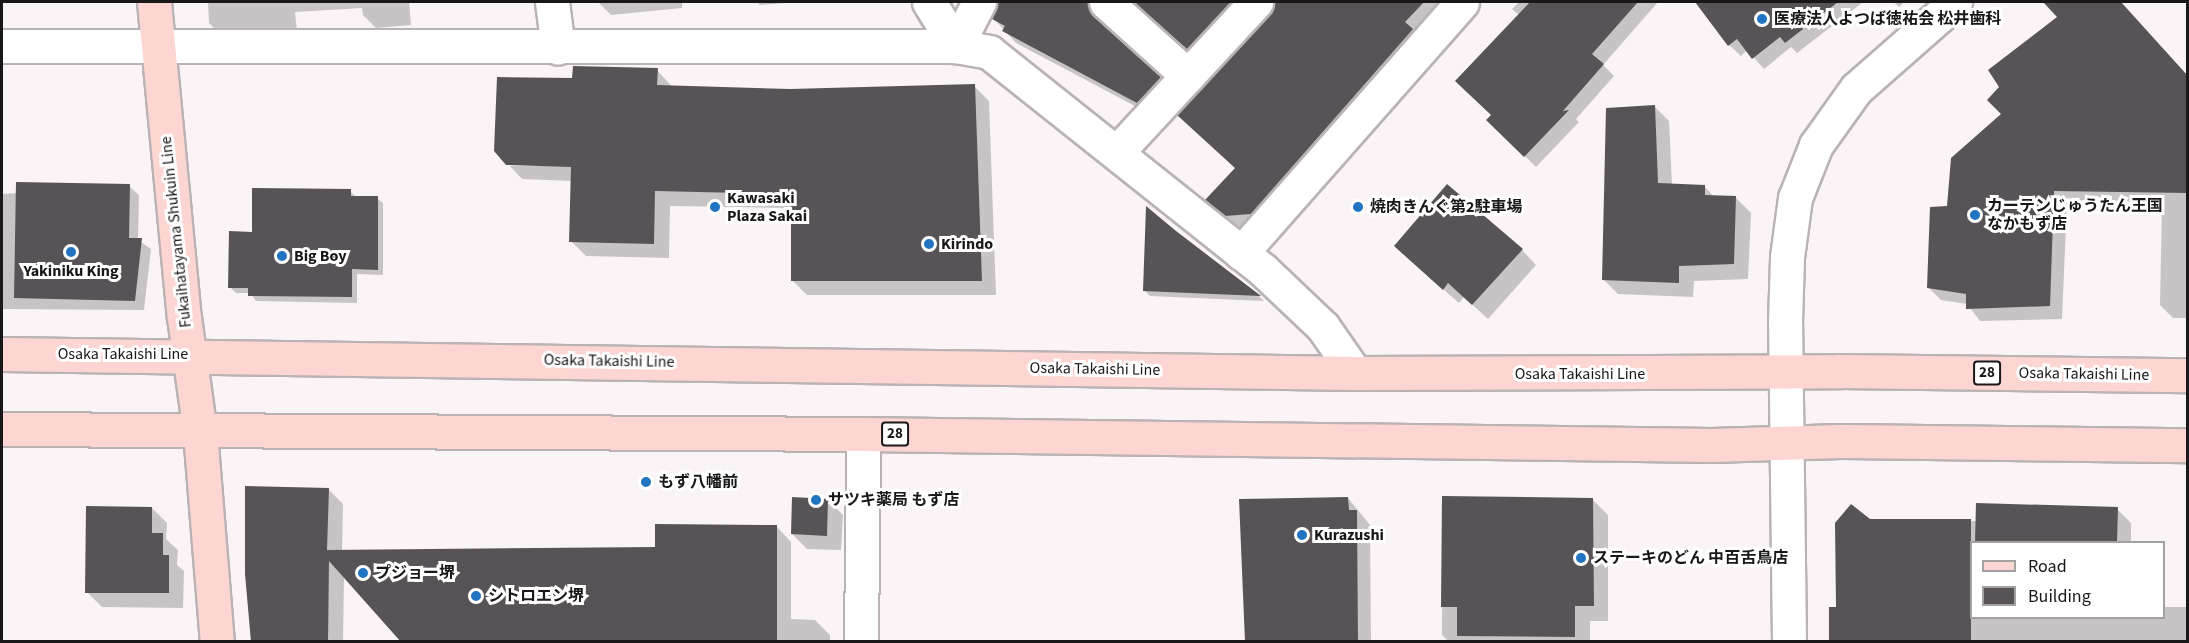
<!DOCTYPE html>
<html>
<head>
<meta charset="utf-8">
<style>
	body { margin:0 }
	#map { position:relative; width:2189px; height:643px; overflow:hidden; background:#fbf4f6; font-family:"Source Sans 3","Noto Sans JP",sans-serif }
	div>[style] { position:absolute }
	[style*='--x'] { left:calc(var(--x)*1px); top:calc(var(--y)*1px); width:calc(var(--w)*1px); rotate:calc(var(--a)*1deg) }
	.shadow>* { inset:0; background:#0003 }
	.building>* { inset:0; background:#585356 }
	.roads { filter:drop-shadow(2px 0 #bab3b4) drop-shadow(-2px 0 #bab3b4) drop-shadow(0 2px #bab3b4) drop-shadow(0 -2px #bab3b4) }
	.minor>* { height:33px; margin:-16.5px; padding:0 16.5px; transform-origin:16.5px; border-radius:16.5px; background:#fff }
	.major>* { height:33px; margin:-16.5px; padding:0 16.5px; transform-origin:16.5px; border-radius:16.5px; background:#fdd6d3 }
	.dots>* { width:16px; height:16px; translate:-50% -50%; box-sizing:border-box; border:3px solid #fff; border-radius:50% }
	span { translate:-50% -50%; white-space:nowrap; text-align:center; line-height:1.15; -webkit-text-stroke:6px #fff; paint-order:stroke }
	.shield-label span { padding:2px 4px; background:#fff; border:2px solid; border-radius:4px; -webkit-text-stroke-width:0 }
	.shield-label { font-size:15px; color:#1a1718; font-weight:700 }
	.poi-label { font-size:16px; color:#1a1718; font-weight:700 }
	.left { translate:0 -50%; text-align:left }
	.street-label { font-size:16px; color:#1a1718 }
	.frame { position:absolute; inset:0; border:3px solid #1a1718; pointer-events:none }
	.legend { position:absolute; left:1970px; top:541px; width:195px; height:78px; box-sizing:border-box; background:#fff; border:2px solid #a3a2a3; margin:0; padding:8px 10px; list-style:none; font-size:18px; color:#1a1718 }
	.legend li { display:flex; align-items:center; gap:12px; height:30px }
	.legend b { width:30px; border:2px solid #a3a2a3 }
</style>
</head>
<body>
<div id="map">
	<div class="shadow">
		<div style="clip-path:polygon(208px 2px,409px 2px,411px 25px,376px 28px,363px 15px,362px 8px,295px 12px,297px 31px,222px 36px,209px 23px)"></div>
		<div style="clip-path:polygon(598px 2px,682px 2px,682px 8px,611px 15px)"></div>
		<div style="clip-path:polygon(757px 2px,801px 2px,760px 5px)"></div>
		<div style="clip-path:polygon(999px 2px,1104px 2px,1099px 12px,1104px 28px,1172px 90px,1150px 114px,1016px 43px,993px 18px)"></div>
		<div style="clip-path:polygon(1134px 2px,1254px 2px,1199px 60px)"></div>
		<div style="clip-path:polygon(1274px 2px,1447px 2px,1263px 225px,1239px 227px,1207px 200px,1236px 168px)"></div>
		<div style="clip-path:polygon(1519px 2px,1658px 2px,1603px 65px,1614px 76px,1576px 119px,1579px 122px,1536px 167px,1499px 131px,1493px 115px,1519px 15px,1512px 9px)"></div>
		<div style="clip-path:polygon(1696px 2px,1863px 2px,1797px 53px,1791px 47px,1764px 69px,1747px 50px,1741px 56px,1729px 45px)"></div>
		<div style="clip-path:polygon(1894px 2px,1904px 2px,1899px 7px)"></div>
		<div style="clip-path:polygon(2051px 2px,2120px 2px,2188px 76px,2188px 318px,2173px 318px,2160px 305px,2162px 204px,2067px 203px,2062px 319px,1980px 321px,1967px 304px,1941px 300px,1928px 287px,1949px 207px,2059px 17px,2048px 4px)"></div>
		<div style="clip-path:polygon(657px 70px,672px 87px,790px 90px,974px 86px,989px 101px,996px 295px,807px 295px,792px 280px,792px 208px,670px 206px,669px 258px,586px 256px,571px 241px,572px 181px,522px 179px,510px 166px,578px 166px,507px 164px,574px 80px)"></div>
		<div style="clip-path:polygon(1654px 106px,1669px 121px,1672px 185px,1705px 187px,1714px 197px,1736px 198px,1751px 213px,1748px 279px,1694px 281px,1693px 297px,1618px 294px,1603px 279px)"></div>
		<div style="clip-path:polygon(129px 186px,139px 195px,138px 240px,151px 249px,144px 310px,2px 309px,2px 194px)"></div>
		<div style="clip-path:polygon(350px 191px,356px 197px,377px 198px,383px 203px,383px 275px,357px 274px,357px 303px,256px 301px,250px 293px,236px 293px,230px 287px,253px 234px)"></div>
		<div style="clip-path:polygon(1148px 209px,1260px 297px,1264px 301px,1150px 296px,1144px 290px)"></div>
		<div style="clip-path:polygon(1522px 250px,1536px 265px,1488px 319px,1464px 297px,1459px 303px,1410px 260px)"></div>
		<div style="clip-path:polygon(328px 489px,343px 504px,342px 552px,656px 549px,776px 526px,791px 542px,791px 619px,815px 620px,830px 635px,830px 642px,403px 642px,344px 575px,343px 642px,253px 642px)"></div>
		<div style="clip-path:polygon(1348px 498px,1370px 525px,1371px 642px,1246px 642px)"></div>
		<div style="clip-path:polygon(1443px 498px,1593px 500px,1608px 515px,1608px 621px,1590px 621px,1590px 642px,1449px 642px,1442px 635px)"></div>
		<div style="clip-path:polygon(828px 500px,843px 515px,841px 550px,807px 549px,792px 534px)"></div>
		<div style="clip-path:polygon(152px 508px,167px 523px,166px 539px,178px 550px,177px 565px,184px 571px,183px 608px,102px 607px,87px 592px)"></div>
		<div style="clip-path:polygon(2117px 509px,2131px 523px,2131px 542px,1972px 542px,1972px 618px,2164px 618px,2164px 607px,2188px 607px,2188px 642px,1830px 642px,1837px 609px,1869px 521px,1977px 521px)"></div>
	</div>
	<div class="building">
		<div style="clip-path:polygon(998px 2px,1088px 2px,1093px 16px,1161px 77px,1137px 103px,1002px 31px,1005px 26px,992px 19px)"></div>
		<div style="clip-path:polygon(1133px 2px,1231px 2px,1187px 49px)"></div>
		<div style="clip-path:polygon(1274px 2px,1424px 2px,1405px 22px,1413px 29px,1251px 214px,1225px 216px,1205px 200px,1235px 168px,1177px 115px,1270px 15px)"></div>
		<div style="clip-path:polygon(1530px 2px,1638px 2px,1592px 54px,1604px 64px,1563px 111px,1569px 110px,1524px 157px,1486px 120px,1491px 115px,1455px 81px)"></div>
		<div style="clip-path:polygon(1695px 2px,1838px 2px,1785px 43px,1780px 37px,1752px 59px,1737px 39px,1728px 46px)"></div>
		<div style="clip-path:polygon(2043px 2px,2121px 2px,2187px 75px,2187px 193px,2054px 191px,2050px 306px,1966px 309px,1966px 294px,1927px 288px,1930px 207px,1947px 206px,1951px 158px,2001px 114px,1987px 100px,1999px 87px,1988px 70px,2057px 17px)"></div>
		<div style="clip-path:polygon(573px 66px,658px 68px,657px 85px,790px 89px,975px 84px,982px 281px,791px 281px,791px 194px,655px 191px,654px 244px,569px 242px,571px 167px,506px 165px,494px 151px,497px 77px,572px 78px)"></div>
		<div style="clip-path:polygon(1655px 105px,1658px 183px,1705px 185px,1705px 195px,1736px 196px,1734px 264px,1679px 266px,1679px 283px,1602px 280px,1606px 108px)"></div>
		<div style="clip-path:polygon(16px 182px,130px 184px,129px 238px,142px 238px,135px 301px,14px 298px)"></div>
		<div style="clip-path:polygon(1447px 184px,1523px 249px,1472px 305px,1448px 283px,1443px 290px,1394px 246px)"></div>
		<div style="clip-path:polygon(252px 188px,351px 189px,351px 196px,378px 196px,378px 270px,352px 269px,352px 297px,248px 296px,248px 288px,228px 288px,229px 231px,252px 232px)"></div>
		<div style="clip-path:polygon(1146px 206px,1176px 231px,1261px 296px,1143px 291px)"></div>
		<div style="clip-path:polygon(245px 486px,329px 488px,327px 550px,655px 547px,655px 524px,777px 525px,777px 642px,401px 642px,329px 561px,328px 642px,251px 642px,245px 574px)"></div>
		<div style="clip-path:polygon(1442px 496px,1593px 498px,1594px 606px,1575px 606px,1575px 637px,1457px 636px,1457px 607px,1441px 607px)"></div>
		<div style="clip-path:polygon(792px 497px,828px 499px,827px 536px,791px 534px)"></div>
		<div style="clip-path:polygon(1348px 497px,1349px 510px,1357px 510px,1358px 642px,1245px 642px,1239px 499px)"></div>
		<div style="clip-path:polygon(1976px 503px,2118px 507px,2117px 543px,1975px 543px)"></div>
		<div style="clip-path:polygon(1851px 504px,1870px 519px,1971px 519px,1971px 642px,1829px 642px,1829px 607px,1836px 607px,1835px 523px)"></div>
		<div style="clip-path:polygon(86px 506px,152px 507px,152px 533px,163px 533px,163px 555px,169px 555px,169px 593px,85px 593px)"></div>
	</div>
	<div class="roads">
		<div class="minor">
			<div style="--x:552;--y:2;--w:46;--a:82.6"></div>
			<div style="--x:929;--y:2;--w:52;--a:58.5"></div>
			<div style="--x:1106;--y:2;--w:110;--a:42.1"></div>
			<div style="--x:2;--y:46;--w:954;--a:0"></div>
			<div style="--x:956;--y:46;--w:34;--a:10"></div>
			<div style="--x:989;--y:52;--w:350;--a:38.5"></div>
			<div style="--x:1263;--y:270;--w:83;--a:43.5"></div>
			<div style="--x:1323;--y:327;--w:56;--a:55.2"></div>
			<div style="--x:956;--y:46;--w:50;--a:-62.4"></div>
			<div style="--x:1117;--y:152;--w:205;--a:-47.2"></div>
			<div style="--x:1241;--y:253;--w:334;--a:-48.6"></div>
			<div style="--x:861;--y:642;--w:208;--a:-89.4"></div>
			<div style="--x:1789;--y:642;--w:320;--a:-90.7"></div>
			<div style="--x:1785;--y:322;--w:65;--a:-88.2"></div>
			<div style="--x:1787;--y:257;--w:60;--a:-82.3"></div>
			<div style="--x:1795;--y:198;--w:57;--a:-68.4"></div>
			<div style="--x:1816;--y:145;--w:69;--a:-54.5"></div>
			<div style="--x:1856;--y:89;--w:132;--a:-41.3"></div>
		</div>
		<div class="major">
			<div style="--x:154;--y:2;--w:316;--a:84.6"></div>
			<div style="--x:184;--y:317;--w:116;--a:82.1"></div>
			<div style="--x:200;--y:432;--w:211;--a:85.4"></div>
			<div style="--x:2;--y:354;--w:1353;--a:0.8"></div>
			<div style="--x:1355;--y:373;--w:485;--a:-0.2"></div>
			<div style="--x:1840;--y:371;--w:348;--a:0.7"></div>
			<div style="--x:2;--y:429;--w:861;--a:0.33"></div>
			<div style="--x:863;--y:434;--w:849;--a:0.74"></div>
			<div style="--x:1712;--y:445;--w:128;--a:-1.8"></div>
			<div style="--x:1840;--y:441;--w:348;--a:0.7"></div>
		</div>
	</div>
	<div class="dots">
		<div style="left:1762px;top:19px;background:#2074c2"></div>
		<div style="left:715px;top:207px;background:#2074c2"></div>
		<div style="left:1358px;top:207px;background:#2074c2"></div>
		<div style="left:1975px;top:215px;background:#2074c2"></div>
		<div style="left:929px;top:244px;background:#2074c2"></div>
		<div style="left:71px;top:252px;background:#2074c2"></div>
		<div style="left:282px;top:256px;background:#2074c2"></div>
		<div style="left:646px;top:482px;background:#2074c2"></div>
		<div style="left:816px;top:500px;background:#2074c2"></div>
		<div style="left:1302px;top:535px;background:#2074c2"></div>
		<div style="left:1581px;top:558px;background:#2074c2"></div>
		<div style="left:363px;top:573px;background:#2074c2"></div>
		<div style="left:476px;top:596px;background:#2074c2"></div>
	</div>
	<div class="shield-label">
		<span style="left:1987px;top:373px">28</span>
		<span style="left:895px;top:434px">28</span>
	</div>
	<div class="poi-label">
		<span class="left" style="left:1774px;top:19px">医療法人よつば徳祐会 松井歯科</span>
		<span class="left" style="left:727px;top:207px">Kawasaki<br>Plaza Sakai</span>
		<span class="left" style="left:1987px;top:215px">カーテンじゅうたん王国<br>なかもず店</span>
		<span class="left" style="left:1370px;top:207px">焼肉きんぐ第2駐車場</span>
		<span class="left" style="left:941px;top:244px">Kirindo</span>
		<span class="left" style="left:294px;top:256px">Big Boy</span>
		<span style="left:71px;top:271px">Yakiniku King</span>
		<span class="left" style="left:658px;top:482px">もず八幡前</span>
		<span class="left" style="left:828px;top:500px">サツキ薬局 もず店</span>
		<span class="left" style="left:1314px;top:535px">Kurazushi</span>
		<span class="left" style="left:1593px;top:558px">ステーキのどん 中百舌鳥店</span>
		<span class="left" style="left:375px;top:573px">プジョー堺</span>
		<span class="left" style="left:488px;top:596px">シトロエン堺</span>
	</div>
	<div class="street-label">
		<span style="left:176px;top:232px;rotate:-96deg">Fukaihatayama Shukuin Line</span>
		<span style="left:123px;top:354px">Osaka Takaishi Line</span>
		<span style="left:609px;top:361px;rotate:1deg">Osaka Takaishi Line</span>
		<span style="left:1095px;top:369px;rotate:1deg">Osaka Takaishi Line</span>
		<span style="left:1580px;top:374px">Osaka Takaishi Line</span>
		<span style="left:2084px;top:374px;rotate:1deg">Osaka Takaishi Line</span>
	</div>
	<div class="frame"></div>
	<ul class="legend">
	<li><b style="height:8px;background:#fdd6d3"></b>Road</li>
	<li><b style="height:16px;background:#585356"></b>Building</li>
	</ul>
</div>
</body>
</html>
